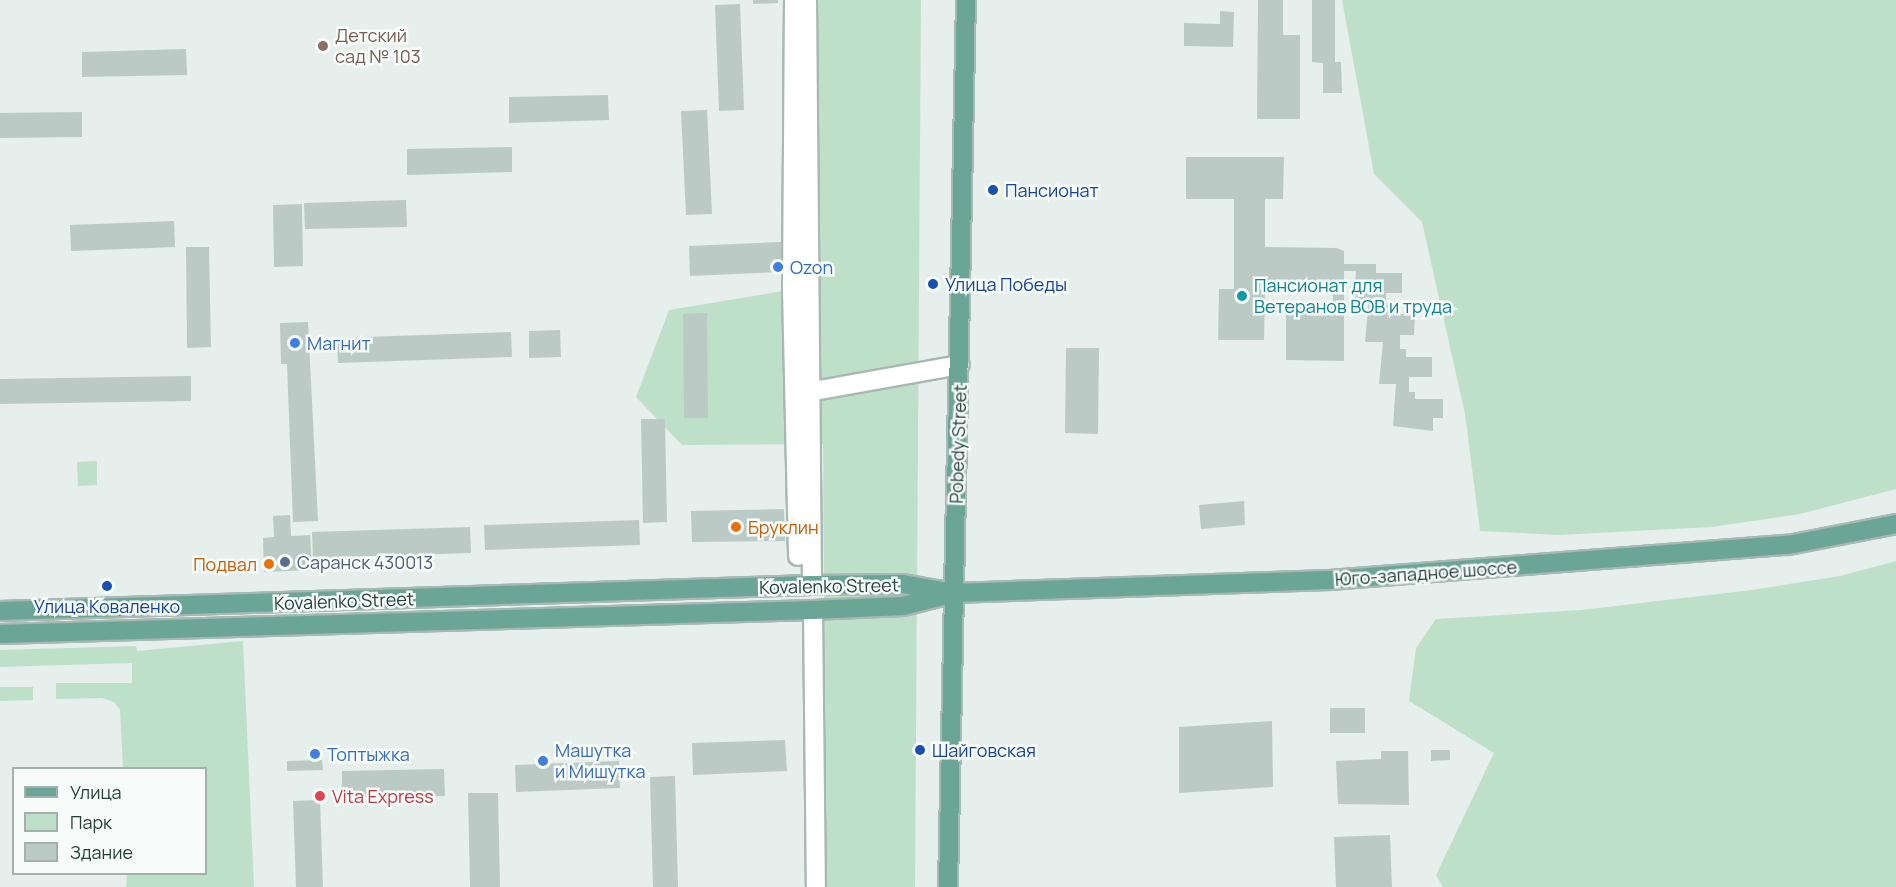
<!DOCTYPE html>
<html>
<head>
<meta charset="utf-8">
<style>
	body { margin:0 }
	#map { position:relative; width:1896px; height:887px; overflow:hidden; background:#e6efeb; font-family:Manrope,sans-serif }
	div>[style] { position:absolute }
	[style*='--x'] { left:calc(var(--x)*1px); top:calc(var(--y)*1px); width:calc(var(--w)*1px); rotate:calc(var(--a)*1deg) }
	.green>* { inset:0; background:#bfe0c8 }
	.building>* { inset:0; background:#bbcac4 }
	.roads { filter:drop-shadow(2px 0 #a8b8b2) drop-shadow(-2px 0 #a8b8b2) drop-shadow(0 2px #a8b8b2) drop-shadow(0 -2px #a8b8b2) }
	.minor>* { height:18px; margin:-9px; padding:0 9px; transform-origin:9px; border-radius:9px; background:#fff }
	.major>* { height:18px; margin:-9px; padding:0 9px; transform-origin:9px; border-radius:9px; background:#6aa596 }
	.dots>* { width:16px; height:16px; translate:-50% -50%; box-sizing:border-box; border:3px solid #f7fbf9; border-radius:50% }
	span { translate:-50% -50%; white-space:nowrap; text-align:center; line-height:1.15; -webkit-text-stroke:5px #f7fbf9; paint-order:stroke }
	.education-label { font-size:18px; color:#785e54 }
	.left { translate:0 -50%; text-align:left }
	.transit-label { font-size:18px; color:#164399 }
	.shop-label { font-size:18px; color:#366cbe }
	.culture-label { font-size:18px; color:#0d838f }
	.street-label { font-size:18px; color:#24423a }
	.food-label { font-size:18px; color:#c56008 }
	.right { translate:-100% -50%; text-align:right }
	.service-label { font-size:18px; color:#4e5e75 }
	.health-label { font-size:18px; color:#be3a42 }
	.legend { position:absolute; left:12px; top:767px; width:195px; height:108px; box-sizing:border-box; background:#f7fbf9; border:2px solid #a3b1ad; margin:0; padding:8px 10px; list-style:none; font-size:18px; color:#24423a }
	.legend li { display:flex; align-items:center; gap:12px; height:30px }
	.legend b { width:30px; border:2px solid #a3b1ad }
</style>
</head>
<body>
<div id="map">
	<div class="green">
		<div style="clip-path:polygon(816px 0,921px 0,915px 887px,826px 887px,823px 444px,682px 445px,636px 397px,669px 310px,819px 285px)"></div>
		<div style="clip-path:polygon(1342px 0,1896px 0,1896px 489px,1800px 514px,1712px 527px,1558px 535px,1480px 531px,1465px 414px,1422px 222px,1374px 174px)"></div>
		<div style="clip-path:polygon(97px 461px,97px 485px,78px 486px,77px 462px)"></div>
		<div style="clip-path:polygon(1896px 561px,1896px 887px,1443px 887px,1436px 875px,1494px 753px,1409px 701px,1416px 648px,1436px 619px,1581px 610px,1752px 590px,1840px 576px)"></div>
		<div style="clip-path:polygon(243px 641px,254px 887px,126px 887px,127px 874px,206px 874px,206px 768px,123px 768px,120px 710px,114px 702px,102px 698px,56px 699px,56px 683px,132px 683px,132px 663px,0 667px,0 650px,136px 646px,137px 651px)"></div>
		<div style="clip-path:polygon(0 687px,33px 687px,33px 700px,0 701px)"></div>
	</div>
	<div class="building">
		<div style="clip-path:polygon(753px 0,778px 0,778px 3px,753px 4px)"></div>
		<div style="clip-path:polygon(1258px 0,1283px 0,1283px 35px,1300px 35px,1300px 119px,1257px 119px)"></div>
		<div style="clip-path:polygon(1312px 0,1335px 0,1335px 62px,1341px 62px,1342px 93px,1323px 93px,1323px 63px,1312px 62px)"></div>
		<div style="clip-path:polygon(740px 4px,744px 110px,719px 111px,715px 5px)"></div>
		<div style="clip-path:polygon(1220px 11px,1234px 12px,1233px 47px,1184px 46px,1184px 23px,1220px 24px)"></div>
		<div style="clip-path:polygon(186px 49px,187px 75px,82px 77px,82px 52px)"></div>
		<div style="clip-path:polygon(608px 95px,609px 120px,509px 123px,509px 97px)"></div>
		<div style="clip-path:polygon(707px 110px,712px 214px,686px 215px,681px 111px)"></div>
		<div style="clip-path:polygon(82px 112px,82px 137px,0 138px,0 113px)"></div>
		<div style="clip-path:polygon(512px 147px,512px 172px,407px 175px,407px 149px)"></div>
		<div style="clip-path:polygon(1186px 157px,1284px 157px,1283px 199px,1265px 199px,1265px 247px,1337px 248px,1344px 251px,1344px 264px,1376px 264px,1376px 273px,1402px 273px,1402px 293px,1386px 293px,1386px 303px,1393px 303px,1393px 314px,1415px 314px,1414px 335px,1400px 335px,1400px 349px,1406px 349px,1406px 357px,1432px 357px,1432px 377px,1409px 377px,1409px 392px,1415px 392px,1415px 399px,1443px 399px,1443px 418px,1433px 418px,1433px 431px,1393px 426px,1396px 384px,1379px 384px,1383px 342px,1365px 342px,1369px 300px,1354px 299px,1356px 271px,1344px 271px,1344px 361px,1286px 360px,1286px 303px,1333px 303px,1333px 281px,1260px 280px,1260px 290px,1265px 290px,1264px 340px,1218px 340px,1219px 289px,1234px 289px,1234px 199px,1186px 199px)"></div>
		<div style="clip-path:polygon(406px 200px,407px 227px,305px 229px,304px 203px)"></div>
		<div style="clip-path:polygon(302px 204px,303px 266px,274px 267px,273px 205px)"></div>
		<div style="clip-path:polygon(174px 221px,175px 247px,71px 251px,70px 225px)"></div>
		<div style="clip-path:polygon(781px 242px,782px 272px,690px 276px,689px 246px)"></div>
		<div style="clip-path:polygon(186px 247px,209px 247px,211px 347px,187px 348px)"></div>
		<div style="clip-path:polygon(707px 313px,708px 418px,684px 418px,683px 314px)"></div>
		<div style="clip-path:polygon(308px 322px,318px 521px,293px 522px,287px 364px,281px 364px,280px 323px)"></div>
		<div style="clip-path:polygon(560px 330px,561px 357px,529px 358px,529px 331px)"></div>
		<div style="clip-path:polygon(511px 332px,512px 357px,338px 363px,337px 338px)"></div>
		<div style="clip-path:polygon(1066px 348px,1099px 348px,1098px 434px,1065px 433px)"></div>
		<div style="clip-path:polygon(191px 376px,191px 401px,0 404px,0 379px)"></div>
		<div style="clip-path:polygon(641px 419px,665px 419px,667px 522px,643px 523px)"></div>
		<div style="clip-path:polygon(1244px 501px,1245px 525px,1201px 529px,1199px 505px)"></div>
		<div style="clip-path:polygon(784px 509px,785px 541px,692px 542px,691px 511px)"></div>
		<div style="clip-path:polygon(290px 515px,291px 536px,310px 535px,312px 570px,264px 572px,263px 538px,274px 537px,273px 516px)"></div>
		<div style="clip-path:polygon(639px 520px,640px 545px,485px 550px,484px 525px)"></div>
		<div style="clip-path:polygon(470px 527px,471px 553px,313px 558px,312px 532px)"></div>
		<div style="clip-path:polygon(1330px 708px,1365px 708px,1365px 733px,1330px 733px)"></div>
		<div style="clip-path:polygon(1272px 721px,1273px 787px,1179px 793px,1179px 727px)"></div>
		<div style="clip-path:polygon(785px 740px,787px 771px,693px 775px,692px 743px)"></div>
		<div style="clip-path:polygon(1431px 750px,1450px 750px,1450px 760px,1431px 761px)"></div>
		<div style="clip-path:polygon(1381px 751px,1408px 751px,1409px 805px,1338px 804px,1336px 761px,1381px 759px)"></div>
		<div style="clip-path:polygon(322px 760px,323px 770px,287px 771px,287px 761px)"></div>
		<div style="clip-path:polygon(619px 761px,620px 788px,516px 792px,515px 765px)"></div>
		<div style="clip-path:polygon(444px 769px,445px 796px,342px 799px,342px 771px)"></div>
		<div style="clip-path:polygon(675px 776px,678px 887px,653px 887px,650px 777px)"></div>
		<div style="clip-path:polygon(468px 793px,498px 793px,500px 887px,470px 887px)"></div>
		<div style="clip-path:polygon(320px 800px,323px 887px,296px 887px,293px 801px)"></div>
		<div style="clip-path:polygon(1390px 835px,1392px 887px,1336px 887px,1334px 837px)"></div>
	</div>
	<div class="roads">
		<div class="minor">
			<div style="--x:794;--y:0;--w:290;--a:90.4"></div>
			<div style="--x:792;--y:290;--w:266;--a:88.7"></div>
			<div style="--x:807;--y:0;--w:585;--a:89.51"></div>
			<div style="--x:808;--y:392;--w:154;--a:-10.1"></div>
			<div style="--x:813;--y:610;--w:277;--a:89.4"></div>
		</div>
		<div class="major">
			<div style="--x:0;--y:611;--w:812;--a:-1.83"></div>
			<div style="--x:812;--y:585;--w:91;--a:-0.6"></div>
			<div style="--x:903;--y:584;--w:52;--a:10"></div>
			<div style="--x:954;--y:593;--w:375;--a:-2"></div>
			<div style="--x:1329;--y:580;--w:460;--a:-4.4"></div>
			<div style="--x:1788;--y:545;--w:110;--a:-11"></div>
			<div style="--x:0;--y:634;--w:813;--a:-1.69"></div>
			<div style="--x:813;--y:610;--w:90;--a:-2.5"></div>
			<div style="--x:903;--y:606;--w:45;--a:-14"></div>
			<div style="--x:948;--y:887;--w:887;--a:-88.84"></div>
		</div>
	</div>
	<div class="dots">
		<div style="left:323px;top:46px;background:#8d6e63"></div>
		<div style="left:993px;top:190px;background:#1a4fb4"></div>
		<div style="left:778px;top:267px;background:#3f7fe0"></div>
		<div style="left:933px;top:284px;background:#1a4fb4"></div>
		<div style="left:1242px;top:296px;background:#0f9aa8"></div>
		<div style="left:295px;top:343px;background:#3f7fe0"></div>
		<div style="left:736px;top:527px;background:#e8710a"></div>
		<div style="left:285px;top:562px;background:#5c6f8a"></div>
		<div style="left:269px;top:564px;background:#e8710a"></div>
		<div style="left:107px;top:586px;background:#1a4fb4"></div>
		<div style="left:920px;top:750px;background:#1a4fb4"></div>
		<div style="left:315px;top:754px;background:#3f7fe0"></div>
		<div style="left:543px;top:761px;background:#3f7fe0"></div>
		<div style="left:320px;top:796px;background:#e0444e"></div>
	</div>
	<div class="education-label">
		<span class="left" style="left:335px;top:46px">Детский<br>сад № 103</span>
	</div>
	<div class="transit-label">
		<span class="left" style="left:1005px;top:190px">Пансионат</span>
		<span class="left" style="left:945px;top:284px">Улица Победы</span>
		<span style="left:107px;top:606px">Улица Коваленко</span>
		<span class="left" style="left:932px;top:750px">Шайговская</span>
	</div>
	<div class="shop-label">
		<span class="left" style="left:790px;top:267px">Ozon</span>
		<span class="left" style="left:307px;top:343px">Магнит</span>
		<span class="left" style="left:555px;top:761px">Машутка<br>и Мишутка</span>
		<span class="left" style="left:327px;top:754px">Топтыжка</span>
	</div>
	<div class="culture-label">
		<span class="left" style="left:1254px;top:296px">Пансионат для<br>Ветеранов ВОВ и труда</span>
	</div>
	<div class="street-label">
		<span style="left:958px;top:444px;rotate:-88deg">Pobedy Street</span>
		<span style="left:1426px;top:573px;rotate:-4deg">Юго-западное шоссе</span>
		<span style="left:829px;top:586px;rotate:-1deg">Kovalenko Street</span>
		<span style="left:344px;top:601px;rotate:-2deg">Kovalenko Street</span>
	</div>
	<div class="food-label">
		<span class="left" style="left:748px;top:527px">Бруклин</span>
		<span class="right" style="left:257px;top:564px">Подвал</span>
	</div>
	<div class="service-label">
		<span class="left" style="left:297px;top:562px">Саранск 430013</span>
	</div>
	<div class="health-label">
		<span class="left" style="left:332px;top:796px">Vita Express</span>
	</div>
	<ul class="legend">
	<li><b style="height:8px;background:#6aa596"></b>Улица</li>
	<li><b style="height:16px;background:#bfe0c8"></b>Парк</li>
	<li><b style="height:16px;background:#bbcac4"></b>Здание</li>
	</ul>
</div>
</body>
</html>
